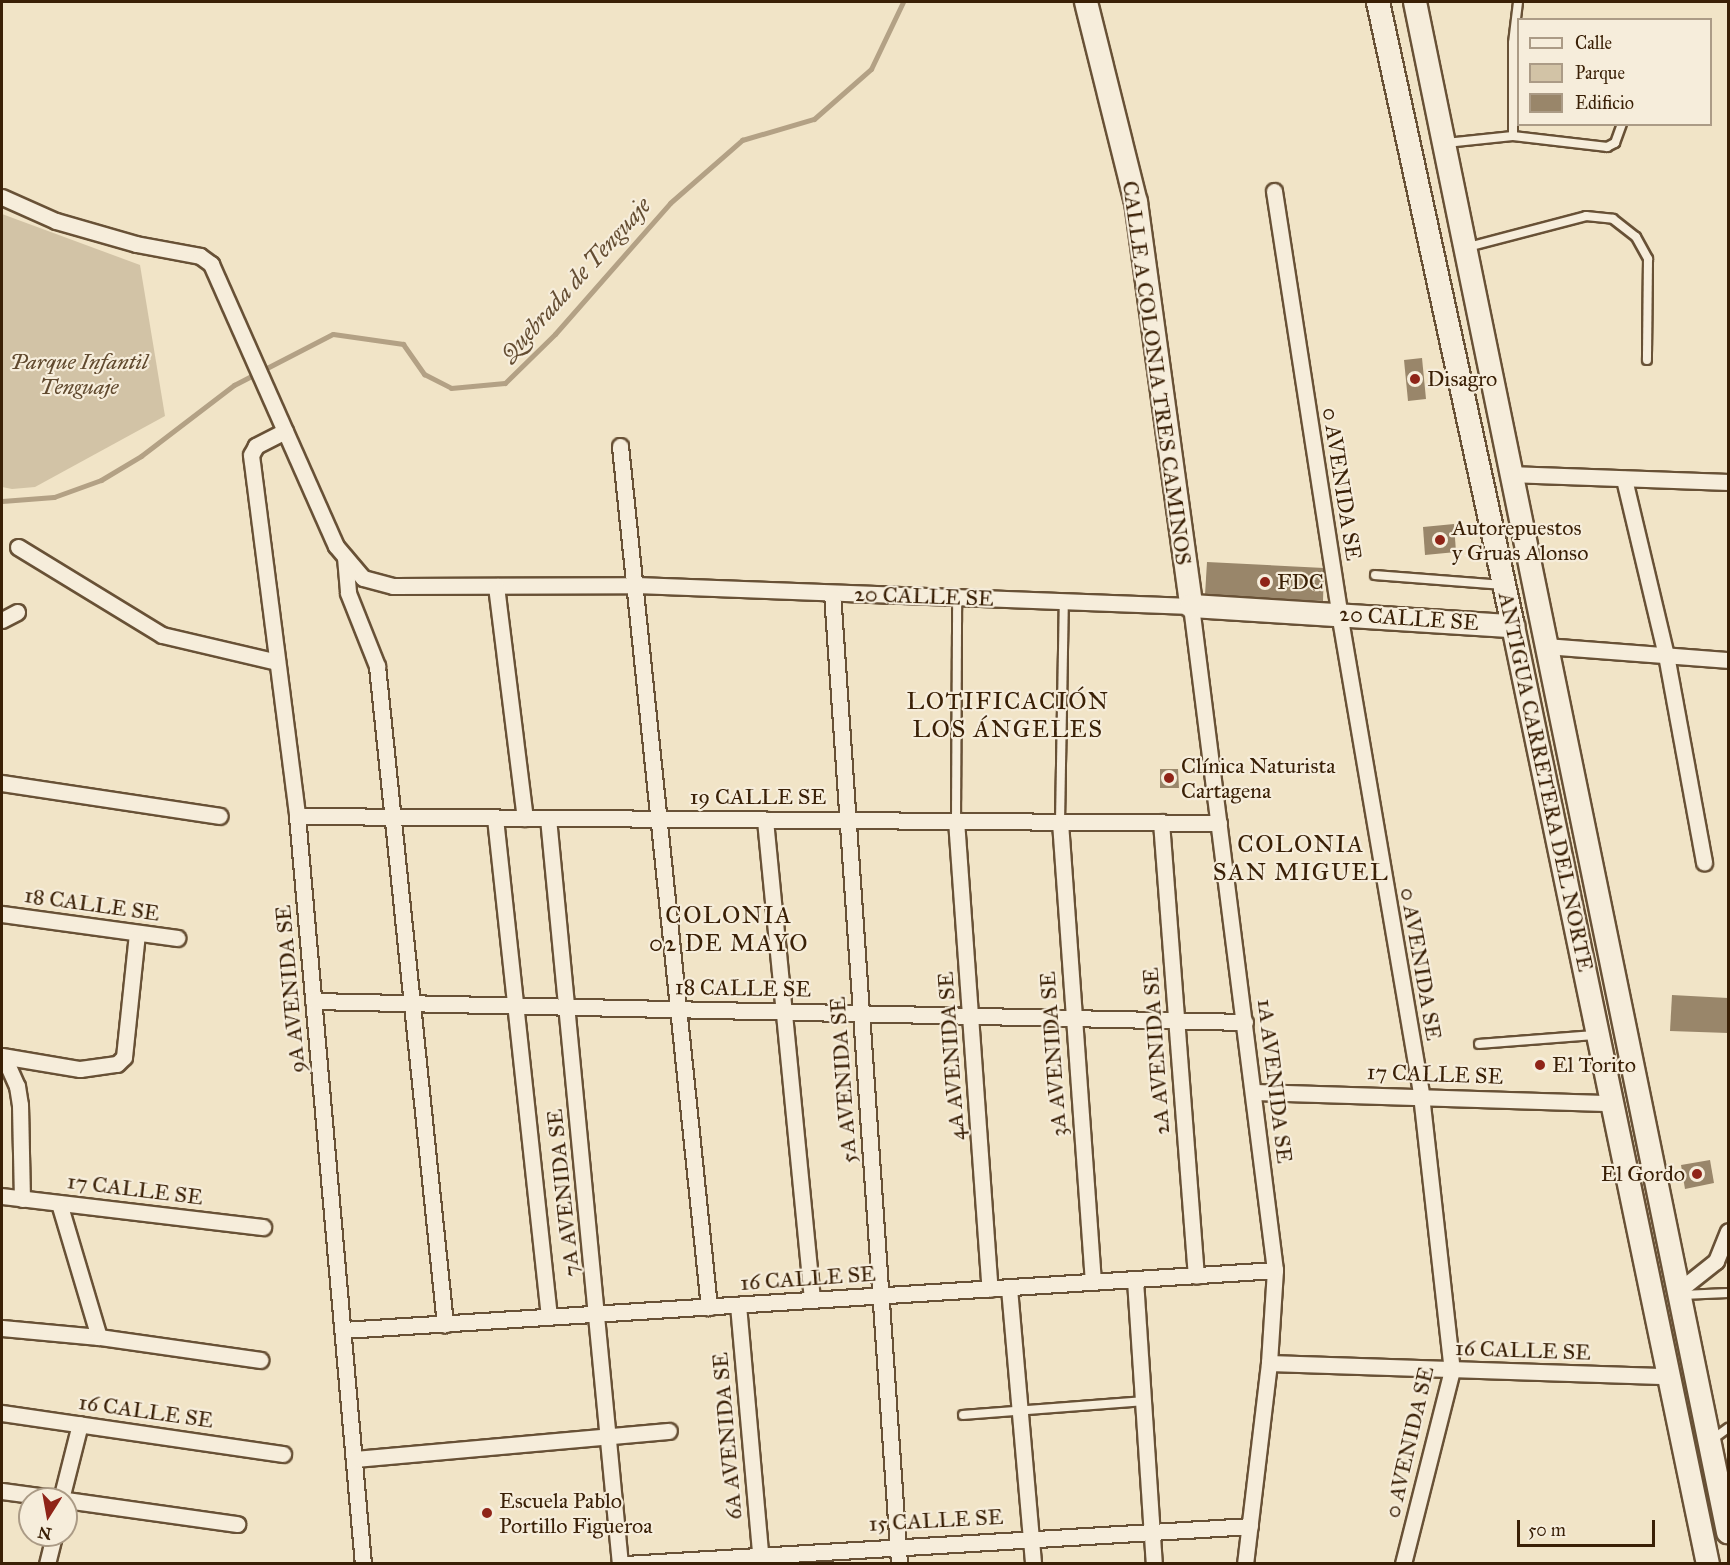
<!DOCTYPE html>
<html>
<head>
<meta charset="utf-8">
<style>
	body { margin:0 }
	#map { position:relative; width:1730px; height:1565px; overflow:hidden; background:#f1e4c7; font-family:"IM FELL Great Primer",serif }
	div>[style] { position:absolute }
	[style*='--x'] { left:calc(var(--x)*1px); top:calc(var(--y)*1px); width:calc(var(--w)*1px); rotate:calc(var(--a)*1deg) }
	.green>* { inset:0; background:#d2c3a6 }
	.stream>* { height:5px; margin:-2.5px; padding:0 2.5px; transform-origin:2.5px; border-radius:2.5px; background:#b3a185 }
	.building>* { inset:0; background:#99866a }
	.roads { filter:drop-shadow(2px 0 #685136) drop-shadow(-2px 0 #685136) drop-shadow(0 2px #685136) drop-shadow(0 -2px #685136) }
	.lane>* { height:8px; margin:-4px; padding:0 4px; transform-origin:4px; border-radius:4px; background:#f6eddb }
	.street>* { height:15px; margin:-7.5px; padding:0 7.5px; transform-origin:7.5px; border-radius:7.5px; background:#f6eddb }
	.secondary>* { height:22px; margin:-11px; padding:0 11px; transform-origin:11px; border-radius:11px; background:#f6eddb }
	.dots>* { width:16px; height:16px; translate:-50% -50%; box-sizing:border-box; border:3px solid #f6eddb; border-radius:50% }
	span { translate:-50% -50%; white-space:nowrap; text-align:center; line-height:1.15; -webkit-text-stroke:4.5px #f6eddb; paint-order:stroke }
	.park-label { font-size:22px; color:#60492e; font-style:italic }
	.street-label { font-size:22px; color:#3a2006 }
	.poi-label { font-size:22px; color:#3a2006 }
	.left { translate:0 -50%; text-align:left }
	.right { translate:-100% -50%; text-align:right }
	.water-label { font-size:24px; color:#644d32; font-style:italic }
	.neighbourhood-label { font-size:24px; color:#3a2006; letter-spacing:1.5px }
	.frame { position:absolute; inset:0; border:3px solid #3a2006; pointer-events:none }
	.legend { position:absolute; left:1517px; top:18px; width:195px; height:108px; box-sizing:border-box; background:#f6eddb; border:2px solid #ab9b86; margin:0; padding:8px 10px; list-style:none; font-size:18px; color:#3a2006 }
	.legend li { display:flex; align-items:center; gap:12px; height:30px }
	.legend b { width:30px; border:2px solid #ab9b86 }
	.north { position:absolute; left:18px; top:1487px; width:60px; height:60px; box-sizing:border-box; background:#f6eddb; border:2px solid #ab9b86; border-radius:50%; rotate:191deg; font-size:16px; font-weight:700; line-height:24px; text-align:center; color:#3a2006 }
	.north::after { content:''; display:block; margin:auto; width:21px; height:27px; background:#8f2418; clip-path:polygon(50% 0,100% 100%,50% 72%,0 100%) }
	.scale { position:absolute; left:1517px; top:1520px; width:138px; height:27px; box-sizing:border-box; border:3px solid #3a2006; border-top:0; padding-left:8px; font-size:18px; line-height:21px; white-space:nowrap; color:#3a2006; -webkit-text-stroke:4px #f6eddb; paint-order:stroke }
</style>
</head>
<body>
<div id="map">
	<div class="green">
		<div style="clip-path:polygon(2px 214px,140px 265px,165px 416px,35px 487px,12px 489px,2px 487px)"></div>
	</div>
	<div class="stream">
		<div style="--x:2;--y:501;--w:52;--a:-4.4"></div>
		<div style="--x:54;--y:497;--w:50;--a:-19.9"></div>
		<div style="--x:101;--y:480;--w:47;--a:-31"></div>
		<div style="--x:141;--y:456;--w:117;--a:-37.4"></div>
		<div style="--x:234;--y:385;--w:111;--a:-27.3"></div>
		<div style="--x:333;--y:334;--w:71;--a:8.1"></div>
		<div style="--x:403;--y:344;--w:37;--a:55"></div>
		<div style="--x:424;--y:374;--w:30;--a:27"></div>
		<div style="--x:451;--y:388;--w:54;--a:-5.3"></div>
		<div style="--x:505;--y:383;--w:70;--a:-44.4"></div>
		<div style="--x:555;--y:334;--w:174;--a:-48.7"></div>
		<div style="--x:670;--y:203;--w:96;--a:-41.2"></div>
		<div style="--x:742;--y:140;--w:75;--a:-16.3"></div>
		<div style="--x:814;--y:119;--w:76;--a:-41.3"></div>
		<div style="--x:871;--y:69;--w:74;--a:-64.5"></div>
	</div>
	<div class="building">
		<div style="clip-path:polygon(1422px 358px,1426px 399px,1408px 401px,1404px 360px)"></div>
		<div style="clip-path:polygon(1454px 524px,1456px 552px,1425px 555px,1423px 527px)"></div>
		<div style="clip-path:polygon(1207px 562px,1324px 568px,1323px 601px,1205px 595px)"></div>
		<div style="clip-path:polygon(1160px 769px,1178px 769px,1179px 788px,1160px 788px)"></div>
		<div style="clip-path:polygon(1672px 995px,1728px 998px,1728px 1033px,1670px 1031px)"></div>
		<div style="clip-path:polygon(1710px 1160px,1714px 1183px,1685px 1189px,1681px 1165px)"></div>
	</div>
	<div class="roads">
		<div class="lane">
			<div style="--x:1513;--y:136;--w:95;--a:6.7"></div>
			<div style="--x:1607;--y:147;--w:9;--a:-27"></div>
			<div style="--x:1615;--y:143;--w:20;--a:-70"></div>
			<div style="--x:1446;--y:143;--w:67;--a:-6"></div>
			<div style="--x:1513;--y:136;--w:93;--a:-90"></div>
			<div style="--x:1513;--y:43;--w:41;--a:-83"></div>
			<div style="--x:1468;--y:247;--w:122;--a:-14.7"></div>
			<div style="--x:1586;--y:216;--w:27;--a:6"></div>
			<div style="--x:1613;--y:219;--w:29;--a:38"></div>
			<div style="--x:1636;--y:237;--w:25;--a:61"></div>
			<div style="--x:1648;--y:259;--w:101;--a:90.6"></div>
			<div style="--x:1375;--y:575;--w:128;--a:4.5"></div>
			<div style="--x:956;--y:820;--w:223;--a:-89.7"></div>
			<div style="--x:1060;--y:822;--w:221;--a:-89"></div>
			<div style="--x:1479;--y:1044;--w:115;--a:-4.5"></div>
			<div style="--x:1682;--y:1295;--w:46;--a:-2.5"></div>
			<div style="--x:963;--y:1415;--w:182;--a:-4.4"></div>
			<div style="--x:1713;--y:1439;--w:19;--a:-36"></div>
		</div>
		<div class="street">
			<div style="--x:1274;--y:191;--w:427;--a:81.2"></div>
			<div style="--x:1339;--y:613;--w:489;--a:80.3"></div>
			<div style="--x:1421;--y:1095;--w:277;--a:83.6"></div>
			<div style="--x:1452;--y:1370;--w:200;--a:104.2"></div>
			<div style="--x:2;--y:197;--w:59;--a:24"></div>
			<div style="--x:56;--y:221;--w:83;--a:16"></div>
			<div style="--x:136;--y:244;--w:65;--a:10.6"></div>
			<div style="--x:200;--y:256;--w:14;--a:36"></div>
			<div style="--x:211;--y:264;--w:308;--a:66.1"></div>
			<div style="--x:336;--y:546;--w:42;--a:49.8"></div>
			<div style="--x:363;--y:578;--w:31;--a:15"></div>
			<div style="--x:393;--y:586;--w:243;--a:-0.2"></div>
			<div style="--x:636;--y:585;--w:555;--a:2.17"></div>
			<div style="--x:1191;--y:606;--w:669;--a:82.79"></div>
			<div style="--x:1275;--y:1270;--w:93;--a:93.7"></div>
			<div style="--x:1269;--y:1363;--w:202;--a:96.8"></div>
			<div style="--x:285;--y:431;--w:33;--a:153"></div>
			<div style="--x:256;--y:446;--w:10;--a:119"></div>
			<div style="--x:251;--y:455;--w:364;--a:82.7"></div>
			<div style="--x:297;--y:816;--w:751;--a:84.96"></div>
			<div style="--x:620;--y:446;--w:866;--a:84.1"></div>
			<div style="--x:1509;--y:474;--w:219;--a:2.1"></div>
			<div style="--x:1624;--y:479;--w:181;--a:76.6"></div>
			<div style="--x:1666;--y:655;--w:211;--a:79.6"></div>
			<div style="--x:18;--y:547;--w:169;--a:31.4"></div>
			<div style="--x:162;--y:635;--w:118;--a:13.2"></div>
			<div style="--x:345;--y:557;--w:36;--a:85"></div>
			<div style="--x:348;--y:593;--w:79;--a:68.3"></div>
			<div style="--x:377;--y:666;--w:662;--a:84.1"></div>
			<div style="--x:496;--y:586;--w:234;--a:82.9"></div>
			<div style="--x:832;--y:593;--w:973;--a:86.05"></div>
			<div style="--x:2;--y:620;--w:17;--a:-28"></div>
			<div style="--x:1546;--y:646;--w:183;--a:4.4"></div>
			<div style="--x:2;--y:783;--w:220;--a:8.6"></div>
			<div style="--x:297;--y:816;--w:922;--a:0.43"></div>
			<div style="--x:495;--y:818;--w:502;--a:83.82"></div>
			<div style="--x:548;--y:818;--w:749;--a:84.49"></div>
			<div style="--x:765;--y:820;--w:482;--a:84.4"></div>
			<div style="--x:956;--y:820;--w:470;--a:85.9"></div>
			<div style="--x:1060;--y:822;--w:461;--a:85.9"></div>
			<div style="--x:1161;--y:822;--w:455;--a:85.6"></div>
			<div style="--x:2;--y:914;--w:177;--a:7.8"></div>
			<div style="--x:313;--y:1001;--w:932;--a:1.29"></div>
			<div style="--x:2;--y:1056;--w:79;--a:9.5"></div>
			<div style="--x:80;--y:1069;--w:37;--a:-8"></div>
			<div style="--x:117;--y:1064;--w:10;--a:-45"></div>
			<div style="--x:124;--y:1057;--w:124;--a:-84"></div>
			<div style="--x:4;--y:1057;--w:32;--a:66"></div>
			<div style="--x:17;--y:1086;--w:19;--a:81"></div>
			<div style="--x:20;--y:1105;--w:94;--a:88.8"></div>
			<div style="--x:1254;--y:1092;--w:359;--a:1.8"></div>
			<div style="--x:2;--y:1196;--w:263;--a:6.8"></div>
			<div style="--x:59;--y:1203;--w:140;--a:73.4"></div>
			<div style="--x:1135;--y:1280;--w:285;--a:86.2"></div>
			<div style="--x:1009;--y:1288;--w:277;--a:85"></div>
			<div style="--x:1677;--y:1292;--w:50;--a:-38.5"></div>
			<div style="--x:1716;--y:1261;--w:32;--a:-68"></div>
			<div style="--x:738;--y:1305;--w:260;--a:84.9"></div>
			<div style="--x:2;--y:1328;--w:97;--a:5.3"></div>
			<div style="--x:99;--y:1337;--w:163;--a:8.1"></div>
			<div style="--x:343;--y:1330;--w:934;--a:-3.68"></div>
			<div style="--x:1269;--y:1363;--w:399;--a:1.9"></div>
			<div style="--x:2;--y:1413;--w:284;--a:8.3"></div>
			<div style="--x:354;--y:1459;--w:316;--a:-5.1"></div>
			<div style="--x:2;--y:1491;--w:61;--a:7.6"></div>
			<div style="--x:61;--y:1499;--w:77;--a:-75.8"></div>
			<div style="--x:66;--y:1500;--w:173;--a:8"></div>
			<div style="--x:47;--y:1564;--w:30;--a:-76"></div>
			<div style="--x:626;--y:1564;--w:625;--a:-3.48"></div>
		</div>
		<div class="secondary">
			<div style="--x:1086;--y:2;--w:206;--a:76"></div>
			<div style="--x:1136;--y:202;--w:408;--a:82.2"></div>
			<div style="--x:1191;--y:606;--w:323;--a:3.6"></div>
			<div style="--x:1378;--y:2;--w:638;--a:77.79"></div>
			<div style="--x:1513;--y:626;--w:958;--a:78.26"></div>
			<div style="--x:1415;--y:2;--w:1562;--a:78.44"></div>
		</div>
	</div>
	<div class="dots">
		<div style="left:1415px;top:379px;background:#8f2418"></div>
		<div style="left:1440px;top:540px;background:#8f2418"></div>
		<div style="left:1265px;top:582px;background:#8f2418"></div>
		<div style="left:1169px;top:778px;background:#8f2418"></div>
		<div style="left:1540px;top:1065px;background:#8f2418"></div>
		<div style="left:1697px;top:1174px;background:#8f2418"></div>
		<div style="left:487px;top:1513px;background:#8f2418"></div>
	</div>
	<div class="park-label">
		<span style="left:79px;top:374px">Parque Infantil<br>Tenguaje</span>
	</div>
	<div class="street-label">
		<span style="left:1157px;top:373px;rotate:82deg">CALLE A COLONIA TRES CAMINOS</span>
		<span style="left:1342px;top:484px;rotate:81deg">0 AVENIDA SE</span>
		<span style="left:924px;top:596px;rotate:2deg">20 CALLE SE</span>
		<span style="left:1409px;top:618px;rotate:4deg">20 CALLE SE</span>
		<span style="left:1546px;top:782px;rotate:78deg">ANTIGUA CARRETERA DEL NORTE</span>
		<span style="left:758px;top:797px">19 CALLE SE</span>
		<span style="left:92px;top:904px;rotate:8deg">18 CALLE SE</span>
		<span style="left:1421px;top:964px;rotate:80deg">0 AVENIDA SE</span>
		<span style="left:743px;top:988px;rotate:1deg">18 CALLE SE</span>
		<span style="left:290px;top:989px;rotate:-95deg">9A AVENIDA SE</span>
		<span style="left:1156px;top:1051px;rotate:-94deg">2A AVENIDA SE</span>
		<span style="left:1053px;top:1054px;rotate:-94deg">3A AVENIDA SE</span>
		<span style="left:951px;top:1056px;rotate:-94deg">4A AVENIDA SE</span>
		<span style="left:1435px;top:1074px;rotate:2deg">17 CALLE SE</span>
		<span style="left:843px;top:1080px;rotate:-94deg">5A AVENIDA SE</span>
		<span style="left:1275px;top:1081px;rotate:83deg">1A AVENIDA SE</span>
		<span style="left:135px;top:1189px;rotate:7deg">17 CALLE SE</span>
		<span style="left:563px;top:1193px;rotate:-96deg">7A AVENIDA SE</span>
		<span style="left:808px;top:1278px;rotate:-4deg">16 CALLE SE</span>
		<span style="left:1523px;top:1350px;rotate:2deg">16 CALLE SE</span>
		<span style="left:146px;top:1411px;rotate:8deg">16 CALLE SE</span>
		<span style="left:727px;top:1436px;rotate:-95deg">6A AVENIDA SE</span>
		<span style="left:1409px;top:1442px;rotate:-77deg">0 AVENIDA SE</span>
		<span style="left:936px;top:1520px;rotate:-3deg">15 CALLE SE</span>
	</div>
	<div class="poi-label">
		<span class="left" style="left:1427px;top:379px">Disagro</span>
		<span class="left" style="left:1452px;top:540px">Autorepuestos<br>y Gruas Alonso</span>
		<span class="left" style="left:1277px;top:582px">FDC</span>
		<span class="left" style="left:1181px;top:778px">Clínica Naturista<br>Cartagena</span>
		<span class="left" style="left:1552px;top:1065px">El Torito</span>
		<span class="right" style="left:1685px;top:1174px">El Gordo</span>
		<span class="left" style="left:499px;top:1513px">Escuela Pablo<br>Portillo Figueroa</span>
	</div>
	<div class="water-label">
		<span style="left:576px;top:280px;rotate:-48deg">Quebrada de Tenguaje</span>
	</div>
	<div class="neighbourhood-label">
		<span style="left:1008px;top:716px">LOTIFICACIÓN<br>LOS ÁNGELES</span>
		<span style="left:1301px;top:859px">COLONIA<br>SAN MIGUEL</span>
		<span style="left:729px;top:930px">COLONIA<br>02 DE MAYO</span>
	</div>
	<div class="frame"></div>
	<ul class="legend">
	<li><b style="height:8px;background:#f6eddb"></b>Calle</li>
	<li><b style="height:16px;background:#d2c3a6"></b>Parque</li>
	<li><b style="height:16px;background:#99866a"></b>Edificio</li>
	</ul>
	<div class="north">N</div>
	<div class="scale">50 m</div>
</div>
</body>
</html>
